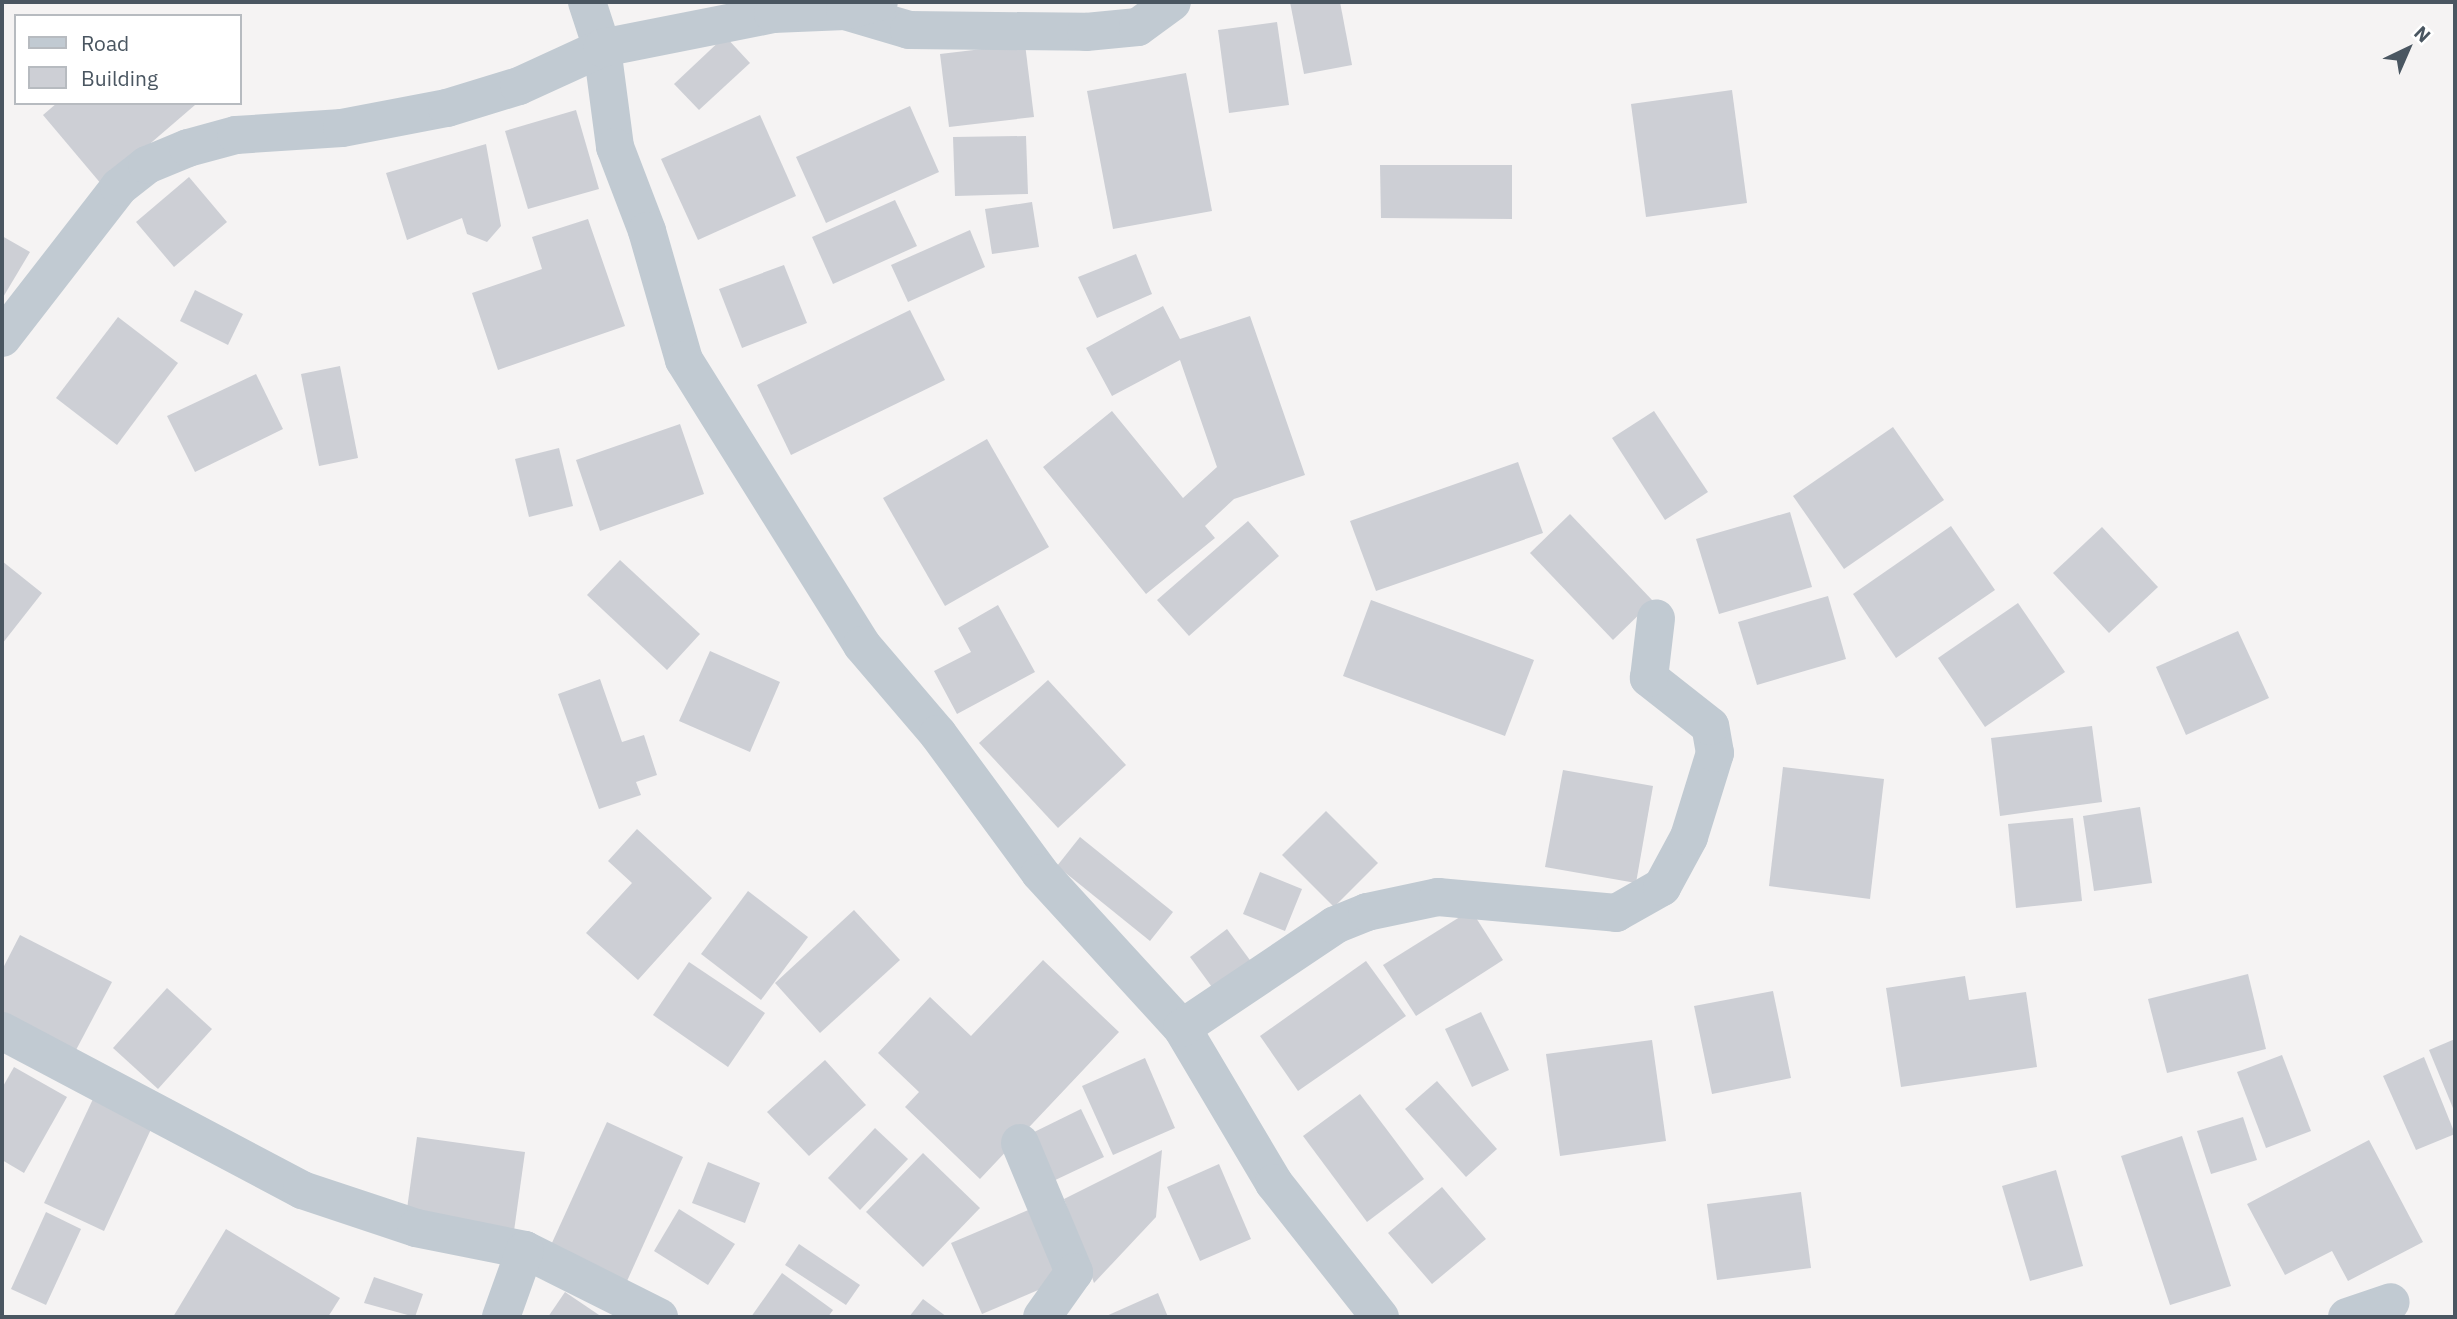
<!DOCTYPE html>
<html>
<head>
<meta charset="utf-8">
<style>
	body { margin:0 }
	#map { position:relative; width:2457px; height:1319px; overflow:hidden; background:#f5f3f3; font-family:"IBM Plex Sans",sans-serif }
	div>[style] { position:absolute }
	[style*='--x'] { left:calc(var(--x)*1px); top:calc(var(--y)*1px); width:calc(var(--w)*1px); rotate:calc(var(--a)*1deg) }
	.building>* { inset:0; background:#cdcfd5 }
	.minor>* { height:38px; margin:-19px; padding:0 19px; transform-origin:19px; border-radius:19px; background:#c1cad2 }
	span { translate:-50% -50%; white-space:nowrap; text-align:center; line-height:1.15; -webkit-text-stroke:7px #fff; paint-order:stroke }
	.frame { position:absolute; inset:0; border:4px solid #4a5661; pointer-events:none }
	.legend { position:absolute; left:14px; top:14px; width:228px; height:91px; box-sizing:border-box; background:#fff; border:2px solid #b7bbc0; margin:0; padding:9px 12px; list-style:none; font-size:21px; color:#4a5661 }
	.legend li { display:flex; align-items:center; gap:14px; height:35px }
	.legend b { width:35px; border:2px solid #b7bbc0 }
	.north { position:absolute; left:2373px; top:14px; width:70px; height:70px; -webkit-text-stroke:5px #fff; paint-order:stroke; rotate:44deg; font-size:19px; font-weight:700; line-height:28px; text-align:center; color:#4a5661 }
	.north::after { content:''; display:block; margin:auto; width:24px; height:32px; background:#4a5661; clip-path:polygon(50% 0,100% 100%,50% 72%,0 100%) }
</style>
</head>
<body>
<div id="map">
	<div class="building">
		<div style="clip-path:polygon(1290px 2px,1340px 2px,1352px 65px,1304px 74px)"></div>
		<div style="clip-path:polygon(1277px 22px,1289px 105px,1229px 113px,1218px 30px)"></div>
		<div style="clip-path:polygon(725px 36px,750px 63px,699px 110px,674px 84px)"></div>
		<div style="clip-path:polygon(1025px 44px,1034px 117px,949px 127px,940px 54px)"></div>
		<div style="clip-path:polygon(1186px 73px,1212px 211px,1113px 229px,1087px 91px)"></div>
		<div style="clip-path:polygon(1732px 90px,1747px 203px,1646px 217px,1631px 104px)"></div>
		<div style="clip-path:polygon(57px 103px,193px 103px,195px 105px,102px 185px,43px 115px)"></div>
		<div style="clip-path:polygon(910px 106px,939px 172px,826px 223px,796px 157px)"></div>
		<div style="clip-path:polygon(576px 110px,599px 189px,528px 209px,505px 131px)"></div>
		<div style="clip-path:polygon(760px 115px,796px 196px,698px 240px,661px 159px)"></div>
		<div style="clip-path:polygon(1026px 136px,1028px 194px,955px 196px,953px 137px)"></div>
		<div style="clip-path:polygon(486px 144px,501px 226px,487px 242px,467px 234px,462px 218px,407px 240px,386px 173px)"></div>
		<div style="clip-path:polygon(1380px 165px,1512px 165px,1512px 219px,1381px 218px)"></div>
		<div style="clip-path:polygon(189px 177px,227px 222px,174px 267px,136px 222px)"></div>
		<div style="clip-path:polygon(895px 200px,917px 246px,833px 284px,812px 237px)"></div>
		<div style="clip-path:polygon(1032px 202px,1039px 247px,992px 254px,985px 209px)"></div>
		<div style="clip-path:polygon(588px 219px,625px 326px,498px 370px,472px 293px,542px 269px,532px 237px)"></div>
		<div style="clip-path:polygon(970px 230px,985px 267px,908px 302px,891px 265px)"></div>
		<div style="clip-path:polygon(2px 236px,30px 252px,2px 299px)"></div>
		<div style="clip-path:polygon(1136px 254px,1152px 294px,1097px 318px,1078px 277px)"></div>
		<div style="clip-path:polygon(784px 265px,807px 323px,742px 348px,719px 289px)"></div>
		<div style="clip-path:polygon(195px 290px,243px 314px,228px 345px,180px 321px)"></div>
		<div style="clip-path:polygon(1163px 306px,1180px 339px,1250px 316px,1305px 475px,1234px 499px,1205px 526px,1215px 538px,1146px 594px,1043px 467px,1112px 411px,1183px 498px,1217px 467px,1180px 360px,1112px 396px,1086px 348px)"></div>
		<div style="clip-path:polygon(910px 310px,945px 380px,791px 455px,757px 385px)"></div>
		<div style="clip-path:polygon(118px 317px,178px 363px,117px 445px,56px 398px)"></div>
		<div style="clip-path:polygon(340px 366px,358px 458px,319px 466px,301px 374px)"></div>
		<div style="clip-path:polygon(256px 374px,283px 429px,195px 472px,167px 416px)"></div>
		<div style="clip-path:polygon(1654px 411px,1708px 492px,1665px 520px,1612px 438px)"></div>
		<div style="clip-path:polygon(680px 424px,704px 494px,600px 531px,576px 460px)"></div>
		<div style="clip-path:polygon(1893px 427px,1944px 500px,1844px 569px,1793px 496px)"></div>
		<div style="clip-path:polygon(987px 439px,1049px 547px,945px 606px,883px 498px)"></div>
		<div style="clip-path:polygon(559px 448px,573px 506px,529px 517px,515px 459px)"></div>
		<div style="clip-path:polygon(1518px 462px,1543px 533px,1376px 591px,1350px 521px)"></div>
		<div style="clip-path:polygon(1790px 512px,1812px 587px,1719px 614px,1696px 539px)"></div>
		<div style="clip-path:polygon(1570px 514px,1653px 601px,1613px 640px,1530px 553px)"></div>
		<div style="clip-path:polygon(1248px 521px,1279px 556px,1189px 636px,1157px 600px)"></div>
		<div style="clip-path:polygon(1951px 526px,1995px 590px,1896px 658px,1853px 594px)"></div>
		<div style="clip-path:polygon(2102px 527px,2158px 587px,2109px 633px,2053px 573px)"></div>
		<div style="clip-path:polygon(620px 560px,700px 634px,667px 670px,587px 595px)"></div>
		<div style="clip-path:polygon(2px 561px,42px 593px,2px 644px)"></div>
		<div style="clip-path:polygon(1828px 596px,1846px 659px,1757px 685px,1738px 622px)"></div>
		<div style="clip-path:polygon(1371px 600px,1534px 660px,1505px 736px,1343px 676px)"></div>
		<div style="clip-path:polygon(2018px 603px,2065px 672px,1985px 727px,1938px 658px)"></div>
		<div style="clip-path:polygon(998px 605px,1035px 672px,957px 714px,934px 671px,971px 652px,958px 628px)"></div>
		<div style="clip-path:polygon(2238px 631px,2269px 698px,2186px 735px,2156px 667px)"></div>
		<div style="clip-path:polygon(710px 651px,780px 682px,750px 752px,679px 721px)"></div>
		<div style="clip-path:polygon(600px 679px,622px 742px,644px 735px,657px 775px,636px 782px,641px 795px,599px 809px,558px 694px)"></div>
		<div style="clip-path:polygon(1048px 680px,1126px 765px,1058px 828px,979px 743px)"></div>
		<div style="clip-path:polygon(2092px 726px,2102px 802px,2000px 816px,1991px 738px)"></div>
		<div style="clip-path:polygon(1783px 767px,1884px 779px,1870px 899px,1769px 886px)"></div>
		<div style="clip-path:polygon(1563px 770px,1653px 786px,1636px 883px,1545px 867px)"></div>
		<div style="clip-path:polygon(2140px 807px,2152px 883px,2094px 891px,2083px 816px)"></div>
		<div style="clip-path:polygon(1326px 811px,1378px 863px,1334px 907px,1282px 855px)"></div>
		<div style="clip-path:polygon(2073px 818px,2082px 901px,2016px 908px,2008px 824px)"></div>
		<div style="clip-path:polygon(637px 829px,712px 898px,638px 980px,586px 933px,632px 883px,608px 861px)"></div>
		<div style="clip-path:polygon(1080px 837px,1173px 912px,1150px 941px,1057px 866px)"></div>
		<div style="clip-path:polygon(1260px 872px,1302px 889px,1285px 931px,1243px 914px)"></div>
		<div style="clip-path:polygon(748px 891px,808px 937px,761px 1000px,701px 954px)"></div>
		<div style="clip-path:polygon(854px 910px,900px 960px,820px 1033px,775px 983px)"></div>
		<div style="clip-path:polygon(1471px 910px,1503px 960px,1416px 1016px,1383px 965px)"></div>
		<div style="clip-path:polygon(1227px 929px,1258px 971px,1220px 998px,1190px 957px)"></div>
		<div style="clip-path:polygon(20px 935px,112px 982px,76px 1050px,2px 1012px,2px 970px)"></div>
		<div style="clip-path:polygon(1043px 960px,1119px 1032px,980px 1179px,905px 1107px,919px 1092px,878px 1053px,930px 997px,971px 1036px)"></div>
		<div style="clip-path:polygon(1366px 961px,1406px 1016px,1298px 1091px,1260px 1036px)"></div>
		<div style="clip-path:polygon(689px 962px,765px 1013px,728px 1067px,653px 1015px)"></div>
		<div style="clip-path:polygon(2248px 974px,2266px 1049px,2167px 1073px,2148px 999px)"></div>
		<div style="clip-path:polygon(1965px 976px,1969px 1000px,2026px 992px,2037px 1067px,1901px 1087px,1886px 988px)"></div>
		<div style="clip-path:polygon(167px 988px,212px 1029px,158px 1089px,113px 1048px)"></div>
		<div style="clip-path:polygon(1773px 991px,1791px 1078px,1712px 1094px,1694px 1006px)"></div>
		<div style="clip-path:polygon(1481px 1012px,1509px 1070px,1472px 1087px,1445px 1029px)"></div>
		<div style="clip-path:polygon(2455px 1039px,2455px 1113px,2429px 1050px)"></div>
		<div style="clip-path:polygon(1652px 1040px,1666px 1141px,1560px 1156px,1546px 1054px)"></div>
		<div style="clip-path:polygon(2282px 1055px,2311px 1131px,2266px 1148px,2237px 1072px)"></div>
		<div style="clip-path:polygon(2424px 1057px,2455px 1134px,2416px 1150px,2383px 1076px)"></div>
		<div style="clip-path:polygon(1145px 1058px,1175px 1128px,1113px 1155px,1082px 1086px)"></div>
		<div style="clip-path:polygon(825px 1060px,866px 1105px,809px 1156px,767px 1112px)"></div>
		<div style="clip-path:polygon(14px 1067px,67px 1097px,24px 1173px,2px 1160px,2px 1088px)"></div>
		<div style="clip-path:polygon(1437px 1081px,1497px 1149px,1466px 1177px,1405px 1109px)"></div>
		<div style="clip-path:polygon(1360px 1094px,1424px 1179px,1367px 1222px,1303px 1136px)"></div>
		<div style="clip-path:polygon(93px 1099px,152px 1127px,104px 1231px,44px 1203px)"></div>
		<div style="clip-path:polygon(1081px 1109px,1104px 1157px,1049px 1183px,1026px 1136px)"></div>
		<div style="clip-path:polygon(2243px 1117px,2257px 1160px,2211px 1174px,2197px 1131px)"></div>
		<div style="clip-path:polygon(607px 1122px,683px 1157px,627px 1281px,551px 1245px)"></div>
		<div style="clip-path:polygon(875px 1128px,908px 1159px,860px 1210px,828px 1178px)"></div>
		<div style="clip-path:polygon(2182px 1136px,2231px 1286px,2170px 1305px,2121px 1156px)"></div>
		<div style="clip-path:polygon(417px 1137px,525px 1152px,514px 1231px,406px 1216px)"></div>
		<div style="clip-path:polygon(2369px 1140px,2423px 1242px,2348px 1281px,2332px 1251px,2285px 1275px,2247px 1204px)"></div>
		<div style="clip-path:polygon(1162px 1150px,1156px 1217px,1094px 1283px,1064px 1199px)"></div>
		<div style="clip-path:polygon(923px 1153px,980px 1208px,923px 1267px,866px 1212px)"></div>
		<div style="clip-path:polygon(708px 1162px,760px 1183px,745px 1223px,692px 1203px)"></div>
		<div style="clip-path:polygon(1219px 1164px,1251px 1239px,1200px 1261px,1167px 1187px)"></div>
		<div style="clip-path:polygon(2056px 1170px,2083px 1266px,2030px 1281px,2002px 1186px)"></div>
		<div style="clip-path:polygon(1442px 1187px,1486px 1239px,1432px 1284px,1388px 1233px)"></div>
		<div style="clip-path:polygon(1801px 1192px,1811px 1268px,1717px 1280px,1707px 1204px)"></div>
		<div style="clip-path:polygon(1040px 1205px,1071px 1276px,982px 1314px,951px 1243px)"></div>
		<div style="clip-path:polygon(679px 1209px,735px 1244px,708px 1285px,654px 1251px)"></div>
		<div style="clip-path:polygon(46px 1212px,81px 1229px,46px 1305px,11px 1289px)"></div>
		<div style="clip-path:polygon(226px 1229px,340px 1298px,328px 1317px,173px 1317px)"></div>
		<div style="clip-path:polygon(799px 1244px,860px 1285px,846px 1305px,785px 1265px)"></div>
		<div style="clip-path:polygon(782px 1273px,833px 1310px,828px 1317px,751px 1317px)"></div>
		<div style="clip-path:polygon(374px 1277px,423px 1294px,415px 1317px,364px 1303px)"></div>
		<div style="clip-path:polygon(565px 1292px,602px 1317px,548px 1317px)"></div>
		<div style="clip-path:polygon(1158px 1293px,1168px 1317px,1104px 1317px)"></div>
		<div style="clip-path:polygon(923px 1299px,947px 1317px,909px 1317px)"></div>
	</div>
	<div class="minor">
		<div style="--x:587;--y:2;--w:48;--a:71.9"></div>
		<div style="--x:602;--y:48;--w:100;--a:82.5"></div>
		<div style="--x:615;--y:147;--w:90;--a:69.1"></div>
		<div style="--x:647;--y:231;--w:134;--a:74"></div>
		<div style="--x:684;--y:360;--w:336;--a:58"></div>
		<div style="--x:862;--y:645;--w:117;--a:49.5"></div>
		<div style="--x:938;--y:734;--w:172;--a:53.7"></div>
		<div style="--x:1040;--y:873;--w:210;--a:47.5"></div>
		<div style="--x:1182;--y:1028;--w:180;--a:59.3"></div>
		<div style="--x:1274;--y:1183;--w:171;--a:51.7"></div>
		<div style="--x:845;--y:11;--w:67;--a:16.5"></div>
		<div style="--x:909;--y:30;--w:177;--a:0.6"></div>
		<div style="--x:1086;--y:32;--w:52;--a:-5.5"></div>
		<div style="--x:1138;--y:27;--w:42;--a:-36.3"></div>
		<div style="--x:2;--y:338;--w:191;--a:-52.2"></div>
		<div style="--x:119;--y:187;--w:36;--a:-38"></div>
		<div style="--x:147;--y:165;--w:44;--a:-22.5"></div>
		<div style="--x:188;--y:148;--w:50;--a:-15.2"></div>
		<div style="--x:236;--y:135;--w:106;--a:-3.8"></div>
		<div style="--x:342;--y:128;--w:107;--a:-10.8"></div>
		<div style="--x:447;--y:108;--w:75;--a:-17"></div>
		<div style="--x:519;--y:86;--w:91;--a:-24.6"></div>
		<div style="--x:602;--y:48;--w:174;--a:-11.2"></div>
		<div style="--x:773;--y:14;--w:72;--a:-2.4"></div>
		<div style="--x:845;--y:11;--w:35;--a:-15"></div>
		<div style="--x:1182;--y:1028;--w:184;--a:-33.9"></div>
		<div style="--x:1335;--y:925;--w:35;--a:-22"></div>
		<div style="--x:1367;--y:912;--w:73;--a:-11.9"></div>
		<div style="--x:1438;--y:897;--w:179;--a:5.1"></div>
		<div style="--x:1616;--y:913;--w:53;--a:-29.5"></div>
		<div style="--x:1662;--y:887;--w:57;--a:-61.6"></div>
		<div style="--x:1689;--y:837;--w:88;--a:-72.8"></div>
		<div style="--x:1715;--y:753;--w:27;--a:-100"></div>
		<div style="--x:1710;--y:726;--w:78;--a:-141.8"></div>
		<div style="--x:1649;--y:678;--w:60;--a:-83.3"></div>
		<div style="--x:2;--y:1031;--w:340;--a:27.9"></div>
		<div style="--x:302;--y:1190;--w:120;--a:18.4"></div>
		<div style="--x:416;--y:1228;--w:111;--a:11.4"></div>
		<div style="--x:525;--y:1250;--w:150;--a:26.6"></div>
		<div style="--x:1020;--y:1143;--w:140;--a:67.3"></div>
		<div style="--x:1074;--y:1272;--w:55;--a:125.4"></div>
		<div style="--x:501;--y:1317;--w:71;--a:-70.3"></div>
		<div style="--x:2347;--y:1317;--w:46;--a:-18.8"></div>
	</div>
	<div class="frame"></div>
	<ul class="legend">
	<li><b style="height:9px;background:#c1cad2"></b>Road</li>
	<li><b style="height:19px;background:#cdcfd5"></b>Building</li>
	</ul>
	<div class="north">N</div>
</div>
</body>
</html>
